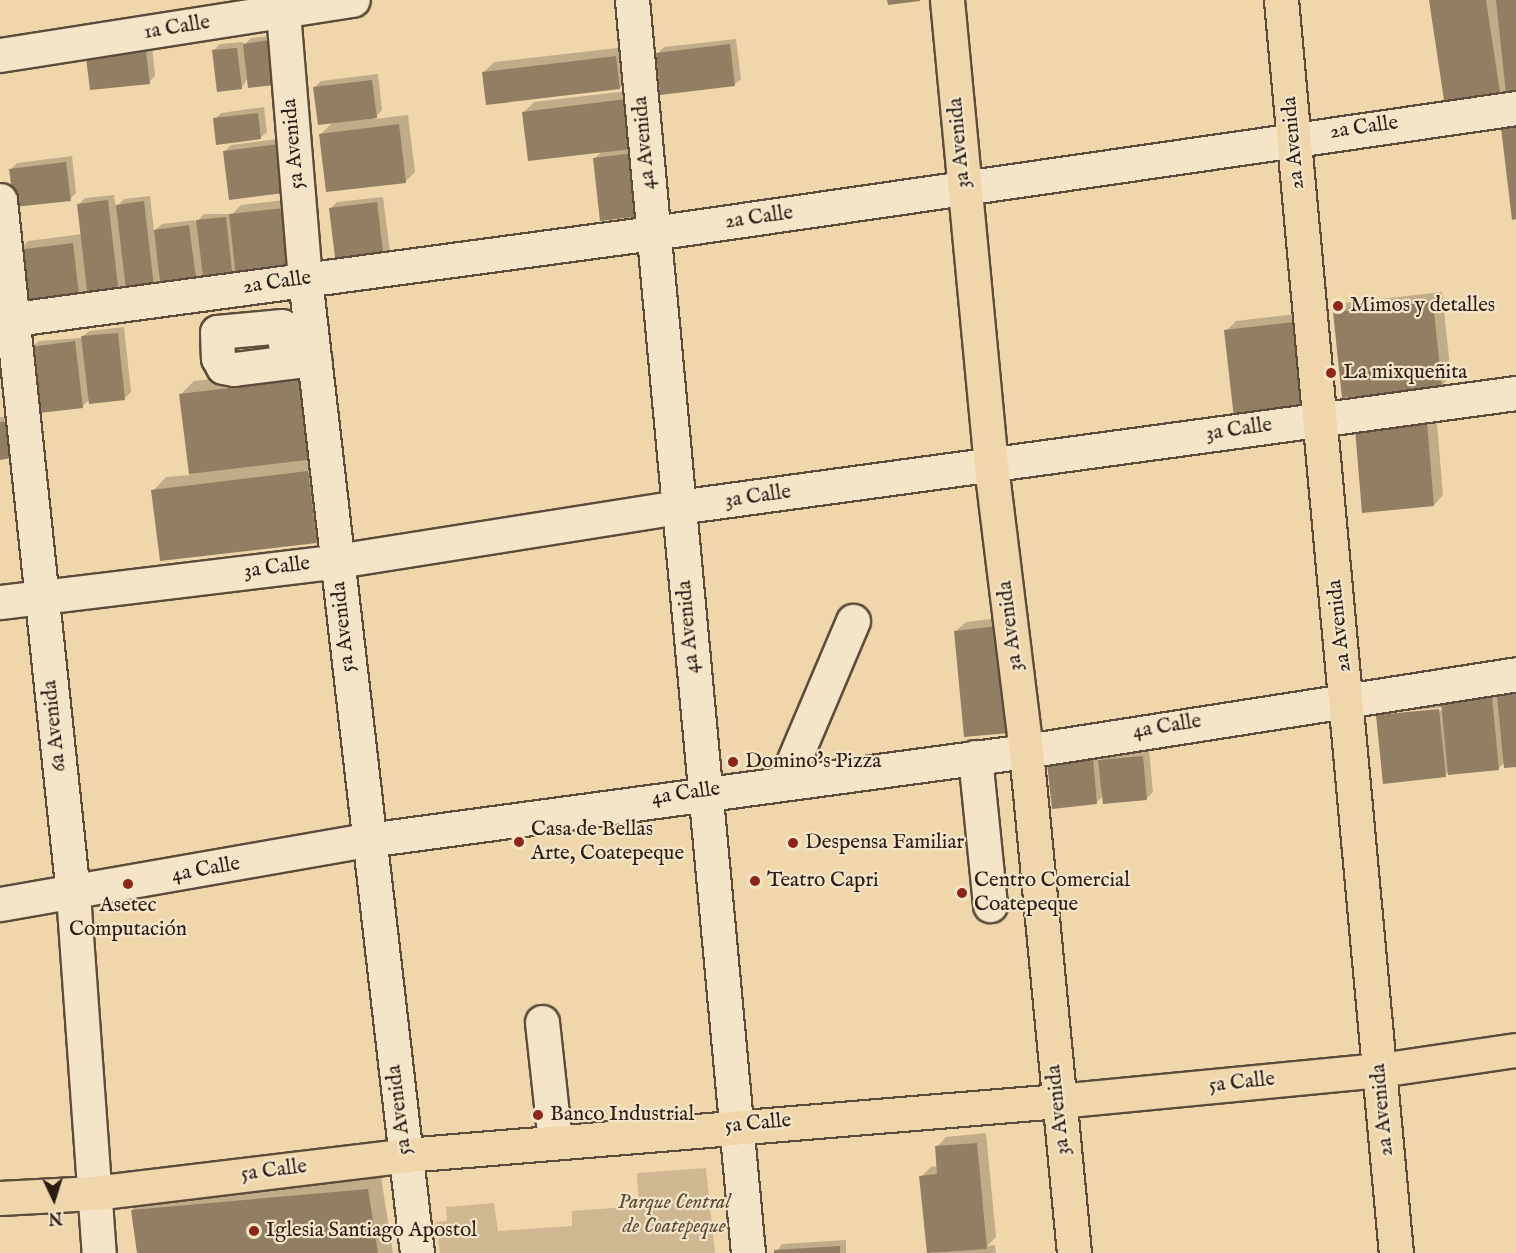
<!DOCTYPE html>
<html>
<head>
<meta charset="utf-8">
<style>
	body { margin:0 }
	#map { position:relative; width:1516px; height:1253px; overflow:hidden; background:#f0d7ab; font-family:"IM FELL English",serif }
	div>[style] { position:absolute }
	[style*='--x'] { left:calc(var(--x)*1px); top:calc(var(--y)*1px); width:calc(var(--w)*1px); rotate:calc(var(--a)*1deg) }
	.green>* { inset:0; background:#cfb792 }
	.shadow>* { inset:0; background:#0003 }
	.building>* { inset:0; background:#917e63 }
	.roads { filter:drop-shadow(2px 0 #5c4c3b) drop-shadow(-2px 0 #5c4c3b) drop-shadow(0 2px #5c4c3b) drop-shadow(0 -2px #5c4c3b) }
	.minor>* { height:33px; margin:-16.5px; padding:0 16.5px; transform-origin:16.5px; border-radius:16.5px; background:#f5e5c8 }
	.major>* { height:33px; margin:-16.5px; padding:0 16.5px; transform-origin:16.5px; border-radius:16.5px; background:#f0d7ab }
	.dots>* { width:16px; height:16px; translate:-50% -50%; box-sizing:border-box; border:3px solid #f5e5c8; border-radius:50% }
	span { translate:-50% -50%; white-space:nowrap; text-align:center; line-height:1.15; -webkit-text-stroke:4.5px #f5e5c8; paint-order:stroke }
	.street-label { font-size:21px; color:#2b1d16 }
	.poi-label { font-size:21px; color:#2b1d16 }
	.left { translate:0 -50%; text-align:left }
	.park-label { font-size:21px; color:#5c4b3b; font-style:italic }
	.north { position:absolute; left:24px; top:1169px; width:60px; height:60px; -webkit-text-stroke:4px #f5e5c8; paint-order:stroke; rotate:176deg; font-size:16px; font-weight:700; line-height:24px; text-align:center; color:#2b1d16 }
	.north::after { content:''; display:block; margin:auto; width:21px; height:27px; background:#2b1d16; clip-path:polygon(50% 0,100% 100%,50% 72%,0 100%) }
</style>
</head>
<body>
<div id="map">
	<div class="green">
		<div style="clip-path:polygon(706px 1168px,715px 1253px,440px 1253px,436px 1222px,447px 1221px,446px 1207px,494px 1203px,498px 1231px,572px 1226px,572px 1211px,639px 1206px,637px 1173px)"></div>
	</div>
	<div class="shadow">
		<div style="clip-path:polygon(1430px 0,1516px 0,1516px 90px,1507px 91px,1500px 97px)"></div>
		<div style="clip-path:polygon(276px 35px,242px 87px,213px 51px,220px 44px,243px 42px,244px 45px,251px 38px)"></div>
		<div style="clip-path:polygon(736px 39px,741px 79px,734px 85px,657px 54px,664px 47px)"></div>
		<div style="clip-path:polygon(152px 46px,155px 76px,149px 82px,88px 59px,94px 52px)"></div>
		<div style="clip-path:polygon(626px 47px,630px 78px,620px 88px,484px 72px,494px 62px)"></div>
		<div style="clip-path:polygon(378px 74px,382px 110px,374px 119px,408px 115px,415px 172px,405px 182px,321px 134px,333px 122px,315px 87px,321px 81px)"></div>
		<div style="clip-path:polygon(636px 90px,647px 208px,594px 159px,602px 151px,524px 112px,534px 102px)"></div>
		<div style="clip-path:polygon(264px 107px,267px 132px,260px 138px,215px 119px,221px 113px)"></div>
		<div style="clip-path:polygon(1516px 118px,1516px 218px,1503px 129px)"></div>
		<div style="clip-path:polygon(285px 138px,284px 192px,225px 151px,231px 145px)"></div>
		<div style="clip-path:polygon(72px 156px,76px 193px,70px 199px,11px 169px,17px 163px)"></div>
		<div style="clip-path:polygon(114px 195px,116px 207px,124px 199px,150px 196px,154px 231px,162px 224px,195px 220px,196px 223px,204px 214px,232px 214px,241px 205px,294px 199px,301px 259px,196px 284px,161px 278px,153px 286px,127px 286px,119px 294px,79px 303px,18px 251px,28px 241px,82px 234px,79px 204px,85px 198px)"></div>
		<div style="clip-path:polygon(383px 197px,390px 252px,383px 259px,331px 208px,337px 202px)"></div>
		<div style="clip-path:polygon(1442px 292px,1451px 376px,1441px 386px,1335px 313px,1345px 303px)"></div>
		<div style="clip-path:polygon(1313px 312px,1313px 408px,1226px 331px,1236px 321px)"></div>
		<div style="clip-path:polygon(124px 327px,131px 392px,125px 398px,90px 399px,82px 407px,32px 347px,39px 341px,81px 338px,89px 331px)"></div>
		<div style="clip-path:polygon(318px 367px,329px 528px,316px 541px,153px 491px,166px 477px,190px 475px,181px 394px,194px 381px)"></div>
		<div style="clip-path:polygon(1436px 413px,1443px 495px,1434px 505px,1356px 429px)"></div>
		<div style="clip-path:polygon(13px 416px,0 458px,0 417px)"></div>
		<div style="clip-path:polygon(1008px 617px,1009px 731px,956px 631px,966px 622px)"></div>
		<div style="clip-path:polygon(evenodd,1516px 686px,1516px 766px,1504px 763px,1499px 768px,1449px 771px,1445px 775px,1377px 716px,1387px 706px,1501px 688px,1502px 693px,1516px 686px,1446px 707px,1446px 710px,1386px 716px,1386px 713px,1446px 707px)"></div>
		<div style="clip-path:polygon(1149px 750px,1153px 792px,1147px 798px,1103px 796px,1097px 802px,1049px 764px,1098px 753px,1099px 762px,1106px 755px)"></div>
		<div style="clip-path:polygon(986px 1133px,996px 1237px,987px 1246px,995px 1245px,996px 1253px,935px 1253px,921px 1177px,931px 1167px,938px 1166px,937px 1147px,946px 1137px)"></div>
		<div style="clip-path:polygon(381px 1177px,393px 1253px,138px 1253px,132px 1210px,145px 1197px)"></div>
		<div style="clip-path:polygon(846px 1240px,846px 1253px,776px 1253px,782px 1244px)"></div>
	</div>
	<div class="building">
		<div style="clip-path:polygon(887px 0,920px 0,920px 1px,888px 5px)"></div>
		<div style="clip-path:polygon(1429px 0,1486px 0,1501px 99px,1445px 107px)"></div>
		<div style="clip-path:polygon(1496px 0,1516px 0,1516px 92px,1506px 93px)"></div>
		<div style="clip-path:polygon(270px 40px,275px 85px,248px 88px,243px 44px)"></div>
		<div style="clip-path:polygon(730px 44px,735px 86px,660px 95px,656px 53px)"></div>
		<div style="clip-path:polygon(237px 48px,242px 89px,217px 92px,212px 50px)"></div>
		<div style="clip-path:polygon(146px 51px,150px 84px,90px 90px,86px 58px)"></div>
		<div style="clip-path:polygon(616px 56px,620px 89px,486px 105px,482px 72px)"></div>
		<div style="clip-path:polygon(372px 80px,377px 118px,318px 125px,313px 87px)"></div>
		<div style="clip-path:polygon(626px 99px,632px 149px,528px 161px,522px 112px)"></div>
		<div style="clip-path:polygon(258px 113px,261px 139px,216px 145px,213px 118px)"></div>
		<div style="clip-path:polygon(399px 124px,406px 183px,326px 192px,319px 134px)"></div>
		<div style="clip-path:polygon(1516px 127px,1516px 219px,1512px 220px,1501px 128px)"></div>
		<div style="clip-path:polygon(279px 144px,284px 193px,229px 200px,223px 151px)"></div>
		<div style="clip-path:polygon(634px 153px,642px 216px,600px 221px,593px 158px)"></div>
		<div style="clip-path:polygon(66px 162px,71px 201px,14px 207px,9px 169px)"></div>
		<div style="clip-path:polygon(108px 200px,119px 295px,88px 299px,77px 204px)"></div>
		<div style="clip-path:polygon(144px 201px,154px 287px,126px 290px,116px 205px)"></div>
		<div style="clip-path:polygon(377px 202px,384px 260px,336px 266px,329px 208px)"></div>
		<div style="clip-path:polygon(284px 208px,292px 270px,236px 277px,229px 214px)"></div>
		<div style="clip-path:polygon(226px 217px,233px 280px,204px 284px,196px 220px)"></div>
		<div style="clip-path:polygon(189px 225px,197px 286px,161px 290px,154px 230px)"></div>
		<div style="clip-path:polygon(73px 243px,80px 304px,24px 311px,17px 250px)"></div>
		<div style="clip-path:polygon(1433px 302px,1442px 387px,1342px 398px,1333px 312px)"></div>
		<div style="clip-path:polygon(1304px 321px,1314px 410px,1234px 418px,1224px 330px)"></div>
		<div style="clip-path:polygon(118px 333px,125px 400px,89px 404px,81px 336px)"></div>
		<div style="clip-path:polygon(75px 341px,83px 408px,39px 413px,31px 347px)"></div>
		<div style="clip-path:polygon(305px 379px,315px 459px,189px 474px,179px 394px)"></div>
		<div style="clip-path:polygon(0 422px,7px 422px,11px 458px,0 460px)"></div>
		<div style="clip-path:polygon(1427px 422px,1434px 506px,1362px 513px,1355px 429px)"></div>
		<div style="clip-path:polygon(308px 471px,317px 543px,160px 561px,151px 490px)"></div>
		<div style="clip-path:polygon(999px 626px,1009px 733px,964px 737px,954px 631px)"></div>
		<div style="clip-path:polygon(1516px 694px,1516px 767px,1504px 768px,1497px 696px)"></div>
		<div style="clip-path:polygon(1492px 697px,1499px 770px,1448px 775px,1441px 702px)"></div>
		<div style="clip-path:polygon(1439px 709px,1446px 777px,1383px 784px,1376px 715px)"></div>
		<div style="clip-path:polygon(1143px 756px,1147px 800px,1103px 804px,1098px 760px)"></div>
		<div style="clip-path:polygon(1093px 758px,1097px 804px,1052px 809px,1047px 763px)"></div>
		<div style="clip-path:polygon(977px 1143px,987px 1249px,927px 1253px,919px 1176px,937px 1174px,935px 1146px)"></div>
		<div style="clip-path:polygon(368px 1189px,378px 1253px,137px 1253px,131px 1210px)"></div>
		<div style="clip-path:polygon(840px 1246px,840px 1253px,774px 1253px,774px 1250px)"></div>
	</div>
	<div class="roads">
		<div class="minor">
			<div style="--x:282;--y:0;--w:280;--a:85.3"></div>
			<div style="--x:305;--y:279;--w:980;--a:83.44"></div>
			<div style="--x:632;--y:0;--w:1258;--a:84.71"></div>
			<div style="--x:0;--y:55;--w:357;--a:-8.9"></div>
			<div style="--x:0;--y:200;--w:698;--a:84"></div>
			<div style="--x:73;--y:894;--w:360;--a:85.9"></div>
			<div style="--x:0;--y:321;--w:659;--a:-7.68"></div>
			<div style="--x:653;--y:233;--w:872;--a:-8.24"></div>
			<div style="--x:288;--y:362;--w:36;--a:-99"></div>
			<div style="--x:282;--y:326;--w:65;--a:174.7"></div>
			<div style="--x:217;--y:332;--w:26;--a:88"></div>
			<div style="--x:218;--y:358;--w:10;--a:61"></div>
			<div style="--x:223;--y:367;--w:11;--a:10"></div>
			<div style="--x:234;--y:369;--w:81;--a:-7.1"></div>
			<div style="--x:0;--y:602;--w:339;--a:-6.9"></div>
			<div style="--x:337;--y:561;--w:345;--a:-9"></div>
			<div style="--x:678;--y:507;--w:846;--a:-7.75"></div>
			<div style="--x:975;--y:757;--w:149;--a:84.2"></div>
			<div style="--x:785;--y:781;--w:174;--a:-67"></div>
			<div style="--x:0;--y:904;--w:374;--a:-9.9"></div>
			<div style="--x:368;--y:840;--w:664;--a:-7.7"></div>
			<div style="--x:1026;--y:751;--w:496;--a:-8.9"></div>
			<div style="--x:542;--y:1022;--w:121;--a:83.8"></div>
		</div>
		<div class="major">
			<div style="--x:947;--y:0;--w:468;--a:84.6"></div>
			<div style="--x:991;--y:466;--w:287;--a:83"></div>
			<div style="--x:1026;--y:751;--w:504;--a:84.54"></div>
			<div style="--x:1281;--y:0;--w:1258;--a:84.76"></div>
			<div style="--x:0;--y:1198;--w:94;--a:-3"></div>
			<div style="--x:94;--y:1193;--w:314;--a:-6.9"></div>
			<div style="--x:406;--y:1155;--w:654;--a:-4.73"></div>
			<div style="--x:1058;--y:1101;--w:323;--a:-5.5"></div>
			<div style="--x:1380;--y:1070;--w:137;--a:-8.4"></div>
		</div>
	</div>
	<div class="dots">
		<div style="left:1338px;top:306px;background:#8f2418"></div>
		<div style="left:1331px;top:373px;background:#8f2418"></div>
		<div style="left:733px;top:762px;background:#8f2418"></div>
		<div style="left:519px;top:842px;background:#8f2418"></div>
		<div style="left:793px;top:843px;background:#8f2418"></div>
		<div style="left:755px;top:881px;background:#8f2418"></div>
		<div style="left:128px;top:884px;background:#8f2418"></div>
		<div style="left:962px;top:893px;background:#8f2418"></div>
		<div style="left:538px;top:1115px;background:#8f2418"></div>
		<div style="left:254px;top:1231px;background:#8f2418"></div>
	</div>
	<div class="street-label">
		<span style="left:177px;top:28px;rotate:-9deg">1a Calle</span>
		<span style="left:1364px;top:128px;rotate:-8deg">2a Calle</span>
		<span style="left:645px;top:143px;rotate:-95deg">4a Avenida</span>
		<span style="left:960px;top:143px;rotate:-95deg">3a Avenida</span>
		<span style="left:1294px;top:143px;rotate:-95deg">2a Avenida</span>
		<span style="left:294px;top:144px;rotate:-95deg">5a Avenida</span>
		<span style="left:759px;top:218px;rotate:-8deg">2a Calle</span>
		<span style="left:277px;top:283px;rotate:-8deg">2a Calle</span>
		<span style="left:1239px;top:430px;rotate:-8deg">3a Calle</span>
		<span style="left:758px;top:497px;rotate:-8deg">3a Calle</span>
		<span style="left:277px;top:568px;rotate:-7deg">3a Calle</span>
		<span style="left:1011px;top:626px;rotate:-97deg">3a Avenida</span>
		<span style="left:1340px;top:626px;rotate:-96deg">2a Avenida</span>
		<span style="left:344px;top:627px;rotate:-96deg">5a Avenida</span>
		<span style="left:689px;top:627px;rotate:-95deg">4a Avenida</span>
		<span style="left:55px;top:726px;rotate:-96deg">6a Avenida</span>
		<span style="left:1167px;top:727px;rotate:-9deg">4a Calle</span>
		<span style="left:686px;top:794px;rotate:-8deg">4a Calle</span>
		<span style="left:206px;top:870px;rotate:-10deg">4a Calle</span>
		<span style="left:1242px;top:1083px;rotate:-6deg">5a Calle</span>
		<span style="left:400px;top:1110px;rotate:-97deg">5a Avenida</span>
		<span style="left:1059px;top:1110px;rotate:-96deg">3a Avenida</span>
		<span style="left:1383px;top:1110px;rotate:-95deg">2a Avenida</span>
		<span style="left:758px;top:1124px;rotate:-5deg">5a Calle</span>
		<span style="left:274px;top:1171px;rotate:-7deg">5a Calle</span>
	</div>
	<div class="poi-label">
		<span class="left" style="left:1350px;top:306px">Mimos y detalles</span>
		<span class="left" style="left:1343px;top:373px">La mixqueñita</span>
		<span class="left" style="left:745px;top:762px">Domino's Pizza</span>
		<span class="left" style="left:531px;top:842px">Casa de Bellas<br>Arte, Coatepeque</span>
		<span class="left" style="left:805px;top:843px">Despensa Familiar</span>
		<span class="left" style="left:767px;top:881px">Teatro Capri</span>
		<span class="left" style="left:974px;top:893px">Centro Comercial<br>Coatepeque</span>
		<span style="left:128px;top:918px">Asetec<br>Computación</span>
		<span class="left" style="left:550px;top:1115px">Banco Industrial</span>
		<span class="left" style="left:266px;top:1231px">Iglesia Santiago Apostol</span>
	</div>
	<div class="park-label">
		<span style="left:674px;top:1215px">Parque Central<br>de Coatepeque</span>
	</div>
	<div class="north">N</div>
</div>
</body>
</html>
